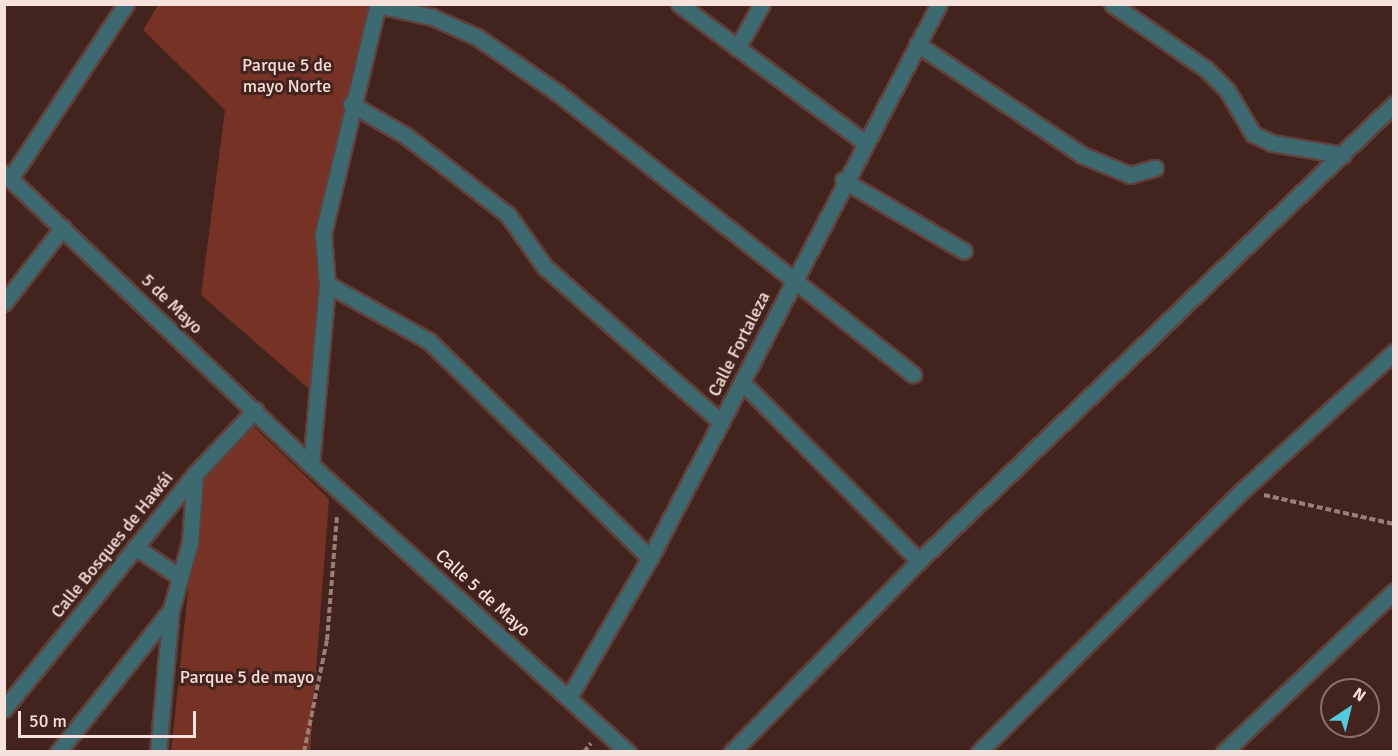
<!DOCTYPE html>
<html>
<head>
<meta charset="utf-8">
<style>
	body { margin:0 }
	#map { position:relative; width:1398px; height:756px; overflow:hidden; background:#43231d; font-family:Signika,sans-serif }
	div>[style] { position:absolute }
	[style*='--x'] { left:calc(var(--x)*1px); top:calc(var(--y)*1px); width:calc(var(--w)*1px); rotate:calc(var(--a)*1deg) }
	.green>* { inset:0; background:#773226 }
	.path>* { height:4px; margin-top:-2px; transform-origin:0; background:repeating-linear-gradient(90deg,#9a7f79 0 6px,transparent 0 9px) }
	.roads { filter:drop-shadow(2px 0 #60413c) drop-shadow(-2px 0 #60413c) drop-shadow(0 2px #60413c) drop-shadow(0 -2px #60413c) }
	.minor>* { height:15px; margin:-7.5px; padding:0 7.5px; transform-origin:7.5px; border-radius:7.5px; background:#3d6a71 }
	span { translate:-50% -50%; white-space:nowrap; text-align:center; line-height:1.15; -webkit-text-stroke:6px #43231d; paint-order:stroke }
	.park-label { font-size:18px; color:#f7ded8 }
	.street-label { font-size:18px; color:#f7e1dc }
	.frame { position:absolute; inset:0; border:6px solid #f7e1dc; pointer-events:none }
	.north { position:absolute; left:1320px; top:678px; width:60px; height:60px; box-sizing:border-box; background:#43231d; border:2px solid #8b6f69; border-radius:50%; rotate:35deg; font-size:16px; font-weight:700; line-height:24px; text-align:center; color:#f7e1dc }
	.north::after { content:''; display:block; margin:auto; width:21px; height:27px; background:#54cadd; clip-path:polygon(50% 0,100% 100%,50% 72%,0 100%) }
	.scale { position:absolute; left:18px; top:711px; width:178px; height:27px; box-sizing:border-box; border:3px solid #f7e1dc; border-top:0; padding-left:8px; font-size:18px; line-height:21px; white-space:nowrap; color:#f7e1dc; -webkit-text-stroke:4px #43231d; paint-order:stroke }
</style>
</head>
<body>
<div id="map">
	<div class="green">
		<div style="clip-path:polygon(158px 5px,375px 5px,327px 231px,324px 402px,201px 295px,225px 110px,143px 30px)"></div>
		<div style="clip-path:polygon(251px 424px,329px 499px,310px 751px,171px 752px,200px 478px)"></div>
	</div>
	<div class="path">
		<div style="--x:1264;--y:495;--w:133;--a:12.6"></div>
		<div style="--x:304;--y:752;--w:114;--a:-78.4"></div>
		<div style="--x:327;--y:640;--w:125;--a:-85.4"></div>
		<div style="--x:584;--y:752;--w:11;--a:-52"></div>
	</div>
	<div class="roads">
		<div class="minor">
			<div style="--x:679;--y:4;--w:231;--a:36.7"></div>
			<div style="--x:1112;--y:4;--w:114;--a:34.7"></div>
			<div style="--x:1206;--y:69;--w:30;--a:45"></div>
			<div style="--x:1227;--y:90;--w:51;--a:59.4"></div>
			<div style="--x:1253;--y:134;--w:21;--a:25"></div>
			<div style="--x:1272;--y:143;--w:72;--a:9.6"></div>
			<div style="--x:377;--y:5;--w:56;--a:12.3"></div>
			<div style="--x:432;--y:17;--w:49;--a:24"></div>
			<div style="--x:477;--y:37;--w:98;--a:34.7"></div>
			<div style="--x:558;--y:93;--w:453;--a:38.4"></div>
			<div style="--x:917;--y:44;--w:199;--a:33.9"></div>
			<div style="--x:1082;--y:155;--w:52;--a:22.6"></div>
			<div style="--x:1130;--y:175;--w:26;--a:-16"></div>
			<div style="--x:737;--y:48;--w:51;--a:-60.4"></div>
			<div style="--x:351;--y:104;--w:62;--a:29.9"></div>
			<div style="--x:405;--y:135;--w:130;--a:37.8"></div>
			<div style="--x:508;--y:215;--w:64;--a:54.6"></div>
			<div style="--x:545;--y:267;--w:235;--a:41.4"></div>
			<div style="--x:4;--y:173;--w:424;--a:43.6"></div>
			<div style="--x:311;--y:465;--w:428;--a:42.2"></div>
			<div style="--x:10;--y:179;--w:210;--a:-56.5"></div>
			<div style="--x:843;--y:180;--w:140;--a:30.4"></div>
			<div style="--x:327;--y:284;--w:117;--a:29.2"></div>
			<div style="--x:429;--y:341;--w:310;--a:44.5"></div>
			<div style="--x:4;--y:303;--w:96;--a:-52.2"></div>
			<div style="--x:742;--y:382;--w:252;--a:45.3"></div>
			<div style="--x:311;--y:465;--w:182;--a:-84.9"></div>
			<div style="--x:327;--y:284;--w:50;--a:-94.6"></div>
			<div style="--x:323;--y:234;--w:236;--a:-76.6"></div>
			<div style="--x:135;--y:547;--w:54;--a:33.7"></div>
			<div style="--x:569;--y:697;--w:161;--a:-59.8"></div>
			<div style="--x:650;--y:558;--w:625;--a:-62.45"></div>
			<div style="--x:4;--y:709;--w:303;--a:-50.9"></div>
			<div style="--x:195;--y:474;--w:88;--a:-46.8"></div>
			<div style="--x:58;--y:752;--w:181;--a:-51.5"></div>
			<div style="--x:158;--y:752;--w:143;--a:-84.8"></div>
			<div style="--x:171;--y:610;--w:71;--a:-74.4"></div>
			<div style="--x:190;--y:542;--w:68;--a:-85.8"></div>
			<div style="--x:732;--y:752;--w:267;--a:-45.6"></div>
			<div style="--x:919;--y:561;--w:659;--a:-43.89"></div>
			<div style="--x:979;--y:752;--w:373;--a:-44.8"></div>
			<div style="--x:1244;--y:489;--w:203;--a:-42.4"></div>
			<div style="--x:1224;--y:752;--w:234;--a:-43.4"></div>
		</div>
	</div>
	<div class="park-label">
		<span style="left:287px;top:76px">Parque 5 de<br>mayo Norte</span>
		<span style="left:247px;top:677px">Parque 5 de mayo</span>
	</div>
	<div class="street-label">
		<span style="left:172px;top:304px;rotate:44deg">5 de Mayo</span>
		<span style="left:739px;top:344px;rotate:-63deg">Calle Fortaleza</span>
		<span style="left:112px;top:545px;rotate:-51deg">Calle Bosques de Hawái</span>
		<span style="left:483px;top:593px;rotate:42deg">Calle 5 de Mayo</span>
	</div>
	<div class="frame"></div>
	<div class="north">N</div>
	<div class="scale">50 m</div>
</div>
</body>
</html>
